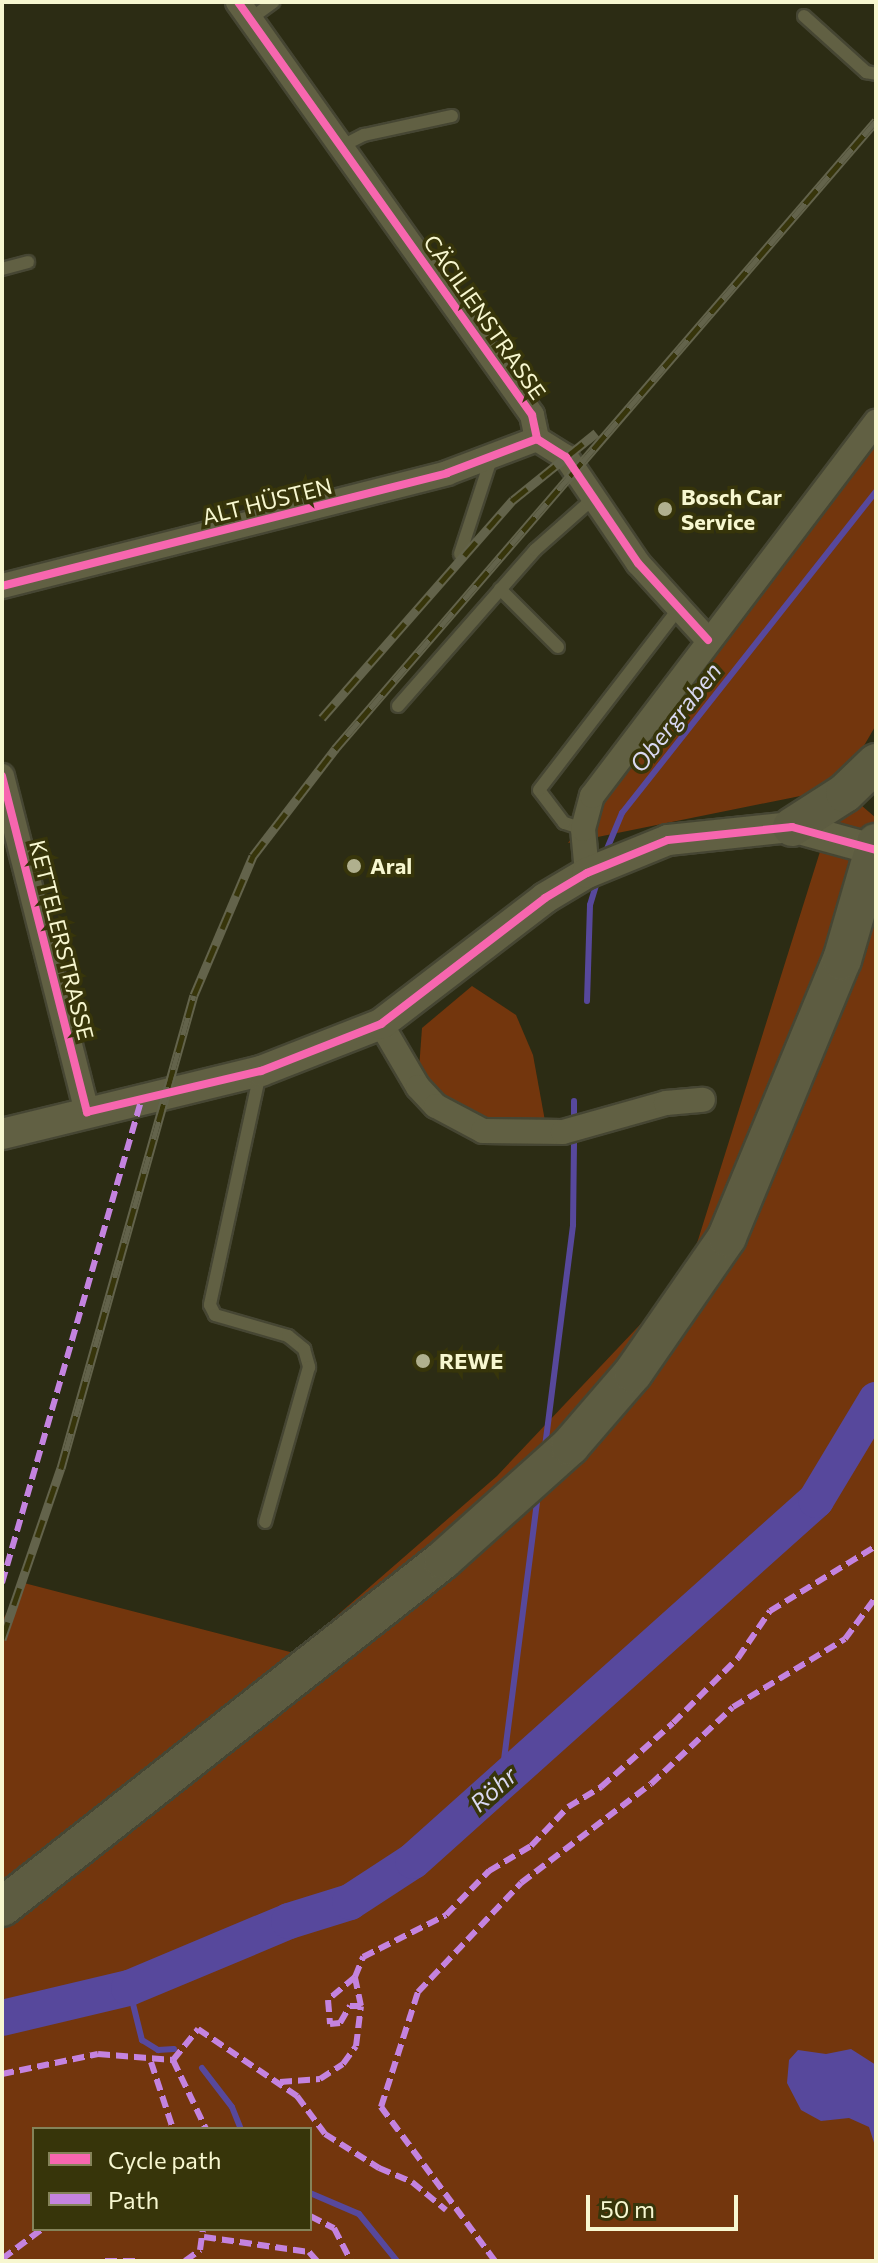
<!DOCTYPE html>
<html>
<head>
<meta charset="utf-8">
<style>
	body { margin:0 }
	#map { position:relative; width:878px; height:2263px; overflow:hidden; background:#2c2c14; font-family:Commissioner,sans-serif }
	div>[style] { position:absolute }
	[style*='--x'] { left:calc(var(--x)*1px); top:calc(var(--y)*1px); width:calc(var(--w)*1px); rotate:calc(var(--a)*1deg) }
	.green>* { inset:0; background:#73360d }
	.water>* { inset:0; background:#57489c }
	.stream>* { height:6px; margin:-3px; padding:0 3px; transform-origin:3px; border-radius:3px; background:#57489c }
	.river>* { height:36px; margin:-18px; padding:0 18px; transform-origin:18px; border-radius:18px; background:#57489c }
	.roads { filter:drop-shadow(2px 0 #464633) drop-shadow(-2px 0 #464633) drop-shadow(0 2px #464633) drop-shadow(0 -2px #464633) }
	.service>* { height:12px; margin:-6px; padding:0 6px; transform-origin:6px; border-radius:6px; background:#616043 }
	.minor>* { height:24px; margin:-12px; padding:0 12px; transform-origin:12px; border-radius:12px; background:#616043 }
	.tertiary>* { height:30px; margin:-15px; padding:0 15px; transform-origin:15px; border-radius:15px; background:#616043 }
	.primary>* { height:38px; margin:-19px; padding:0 19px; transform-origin:19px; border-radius:19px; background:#5d5c41 }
	.rail>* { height:9px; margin-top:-4.5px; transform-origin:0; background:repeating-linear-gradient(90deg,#37350a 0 18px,#63634b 0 36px); box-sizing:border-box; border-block:2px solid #63634b }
	.quiet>* { height:6px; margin-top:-3px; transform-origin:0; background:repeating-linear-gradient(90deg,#c483df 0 12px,transparent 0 18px) }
	.cycleway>* { height:8px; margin:-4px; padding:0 4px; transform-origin:4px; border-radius:4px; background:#f766af }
	.dots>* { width:22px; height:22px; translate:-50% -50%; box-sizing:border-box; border:4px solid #37350a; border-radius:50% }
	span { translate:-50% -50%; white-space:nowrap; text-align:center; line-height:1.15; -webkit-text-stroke:7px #37350a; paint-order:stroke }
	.street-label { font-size:22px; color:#f7f7d0 }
	.poi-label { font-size:22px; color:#f7f7d0; font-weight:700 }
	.left { translate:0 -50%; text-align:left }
	.water-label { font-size:24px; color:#d9d8f1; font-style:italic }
	.frame { position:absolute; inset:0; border:4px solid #f7f7d0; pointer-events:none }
	.legend { position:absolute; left:32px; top:2127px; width:280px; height:104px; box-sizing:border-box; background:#37350a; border:2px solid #848359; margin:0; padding:10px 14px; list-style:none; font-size:24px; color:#f7f7d0 }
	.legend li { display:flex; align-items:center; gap:16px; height:40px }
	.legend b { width:40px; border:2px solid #848359 }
	.scale { position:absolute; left:586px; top:2195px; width:152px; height:36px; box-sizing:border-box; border:4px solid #f7f7d0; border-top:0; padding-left:10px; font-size:24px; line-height:28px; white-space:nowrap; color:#f7f7d0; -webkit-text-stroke:6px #37350a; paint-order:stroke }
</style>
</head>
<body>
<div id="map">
	<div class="green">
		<div style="clip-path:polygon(evenodd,876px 421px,876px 725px,840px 787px,876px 818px,876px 2261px,2px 2261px,2px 1621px,24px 1583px,294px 1653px,497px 1476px,687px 1275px,840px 788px,568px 843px,876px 421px,34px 2129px,310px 2129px,310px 2229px,34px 2229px,34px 2129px)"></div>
		<div style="clip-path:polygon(472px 986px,516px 1015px,533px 1055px,545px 1121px,506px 1123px,475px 1114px,444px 1098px,419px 1069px,422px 1028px)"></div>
	</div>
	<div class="water">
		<div style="clip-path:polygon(851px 2049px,876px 2065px,876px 2149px,869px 2127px,849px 2118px,821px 2121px,801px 2110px,787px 2083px,789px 2060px,798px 2050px,826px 2054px)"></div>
	</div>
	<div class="stream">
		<div style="--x:604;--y:856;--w:47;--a:-67.3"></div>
		<div style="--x:622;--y:813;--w:410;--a:-51.7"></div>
		<div style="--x:587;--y:1001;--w:96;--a:-88.2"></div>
		<div style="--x:590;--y:905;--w:28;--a:-73"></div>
		<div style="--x:574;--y:1121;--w:20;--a:-90"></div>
		<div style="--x:545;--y:1447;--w:224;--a:-82.8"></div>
		<div style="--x:573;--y:1225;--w:88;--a:-89.3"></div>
		<div style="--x:501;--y:1783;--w:291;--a:-82.7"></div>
		<div style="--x:129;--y:1988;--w:54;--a:76"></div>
		<div style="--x:142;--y:2040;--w:19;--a:32"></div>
		<div style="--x:158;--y:2050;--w:16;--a:-4"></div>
		<div style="--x:202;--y:2068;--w:49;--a:52.4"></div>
		<div style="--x:232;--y:2107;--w:24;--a:68"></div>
		<div style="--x:310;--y:2193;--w:53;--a:23.2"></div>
		<div style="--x:359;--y:2214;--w:60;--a:51"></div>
	</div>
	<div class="river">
		<div style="--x:2;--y:2018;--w:130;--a:-13.3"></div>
		<div style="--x:129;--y:1988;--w:173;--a:-22.7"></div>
		<div style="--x:289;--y:1921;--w:64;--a:-17.3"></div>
		<div style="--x:350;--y:1902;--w:75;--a:-33.1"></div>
		<div style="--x:413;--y:1861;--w:541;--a:-41.85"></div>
		<div style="--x:816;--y:1500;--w:117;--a:-59"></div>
	</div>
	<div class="roads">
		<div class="service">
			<div style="--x:804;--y:16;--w:84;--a:42.1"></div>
			<div style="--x:866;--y:72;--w:10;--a:11"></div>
			<div style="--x:250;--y:19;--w:29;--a:-36"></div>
			<div style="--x:342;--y:146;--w:25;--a:-27"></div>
			<div style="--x:364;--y:135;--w:90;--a:-12.2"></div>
			<div style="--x:2;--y:269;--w:27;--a:-15"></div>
			<div style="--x:460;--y:554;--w:103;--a:-71.9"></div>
			<div style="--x:500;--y:589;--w:82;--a:45"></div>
			<div style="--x:398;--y:706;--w:208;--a:-48.7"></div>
			<div style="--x:535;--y:550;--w:80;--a:-41.5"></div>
			<div style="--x:583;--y:829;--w:20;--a:-162"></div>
			<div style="--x:564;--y:823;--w:41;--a:-127.1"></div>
			<div style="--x:539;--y:790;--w:226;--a:-52.4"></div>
			<div style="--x:260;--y:1073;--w:237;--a:102.2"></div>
			<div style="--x:210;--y:1305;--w:11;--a:63"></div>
			<div style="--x:215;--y:1315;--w:76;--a:16"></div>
			<div style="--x:288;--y:1336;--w:21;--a:39"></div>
			<div style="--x:304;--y:1349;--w:19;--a:74"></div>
			<div style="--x:309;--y:1367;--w:161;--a:105.8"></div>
		</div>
		<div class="minor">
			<div style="--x:238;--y:2;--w:507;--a:54.55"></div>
			<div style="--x:532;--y:415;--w:25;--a:78"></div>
			<div style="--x:2;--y:586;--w:459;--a:-14.2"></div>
			<div style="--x:447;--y:473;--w:96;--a:-20.7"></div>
			<div style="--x:537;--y:439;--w:34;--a:32"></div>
			<div style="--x:566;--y:457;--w:128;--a:55.8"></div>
			<div style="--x:638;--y:563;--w:104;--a:47.7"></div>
			<div style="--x:2;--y:776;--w:347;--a:75.8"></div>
			<div style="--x:587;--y:873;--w:44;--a:-95.2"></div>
			<div style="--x:583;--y:829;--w:34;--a:-75"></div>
			<div style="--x:592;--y:796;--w:470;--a:-52.8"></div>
			<div style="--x:381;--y:1024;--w:73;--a:59.6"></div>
			<div style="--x:418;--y:1087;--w:26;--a:47"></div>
			<div style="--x:436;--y:1106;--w:53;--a:28"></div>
			<div style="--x:483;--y:1131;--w:80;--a:0.7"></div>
			<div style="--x:563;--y:1132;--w:107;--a:-15.7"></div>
			<div style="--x:666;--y:1103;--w:37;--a:-5"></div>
		</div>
		<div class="tertiary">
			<div style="--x:2;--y:1134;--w:267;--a:-13.7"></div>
			<div style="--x:261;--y:1071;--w:129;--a:-21.4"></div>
			<div style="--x:381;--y:1024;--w:207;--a:-37.5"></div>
			<div style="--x:545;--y:898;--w:49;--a:-30.8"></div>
			<div style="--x:587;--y:873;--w:87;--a:-22.2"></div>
			<div style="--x:668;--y:840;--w:125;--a:-6"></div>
			<div style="--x:792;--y:827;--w:87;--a:15.3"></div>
		</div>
		<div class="primary">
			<div style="--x:792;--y:827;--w:63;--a:-32.7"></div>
			<div style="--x:845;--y:793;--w:43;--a:-44.1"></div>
			<div style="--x:2;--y:1907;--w:561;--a:-38.2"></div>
			<div style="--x:443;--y:1560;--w:171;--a:-41.9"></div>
			<div style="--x:570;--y:1446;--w:96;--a:-49.2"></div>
			<div style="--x:633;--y:1373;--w:165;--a:-55.3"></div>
			<div style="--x:727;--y:1237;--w:300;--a:-67.5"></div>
			<div style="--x:842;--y:960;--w:122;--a:-73.8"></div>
		</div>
	</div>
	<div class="rail">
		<div style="--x:322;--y:718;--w:290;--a:-48.8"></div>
		<div style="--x:513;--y:500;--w:107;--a:-38.9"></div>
		<div style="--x:2;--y:1639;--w:181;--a:-71"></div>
		<div style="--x:61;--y:1468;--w:491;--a:-74.3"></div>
		<div style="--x:194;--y:995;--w:151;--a:-67"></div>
		<div style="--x:253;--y:856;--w:135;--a:-52.5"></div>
		<div style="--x:335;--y:749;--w:829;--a:-49.26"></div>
	</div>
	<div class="quiet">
		<div style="--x:2;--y:1583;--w:502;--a:-73.91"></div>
		<div style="--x:355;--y:1977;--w:35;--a:140"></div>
		<div style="--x:328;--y:2000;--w:24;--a:85"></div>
		<div style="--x:330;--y:2024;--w:10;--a:-6"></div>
		<div style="--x:340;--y:2023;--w:20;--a:-60"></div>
		<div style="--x:350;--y:2006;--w:11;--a:0"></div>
		<div style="--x:173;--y:2060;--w:76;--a:64.4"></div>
		<div style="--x:151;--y:2062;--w:71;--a:71.8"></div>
		<div style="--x:2;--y:2074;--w:98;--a:-11.8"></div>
		<div style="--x:98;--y:2054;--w:75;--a:4.6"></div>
		<div style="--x:173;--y:2060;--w:40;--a:-51"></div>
		<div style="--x:198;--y:2029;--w:120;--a:34.1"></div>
		<div style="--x:297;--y:2096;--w:47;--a:53.6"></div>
		<div style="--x:325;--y:2134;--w:64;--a:32.2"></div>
		<div style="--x:379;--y:2168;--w:36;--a:23"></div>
		<div style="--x:412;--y:2182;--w:44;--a:39.5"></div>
		<div style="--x:280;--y:2082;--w:40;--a:-4.3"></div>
		<div style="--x:320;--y:2079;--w:27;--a:-33"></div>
		<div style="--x:343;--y:2064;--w:22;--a:-54"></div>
		<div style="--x:356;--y:2046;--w:40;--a:-82.9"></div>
		<div style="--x:361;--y:2006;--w:30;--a:-102"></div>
		<div style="--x:355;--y:1977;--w:22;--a:-68"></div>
		<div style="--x:363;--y:1957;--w:93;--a:-26.8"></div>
		<div style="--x:446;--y:1915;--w:62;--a:-45.7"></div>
		<div style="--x:489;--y:1871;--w:49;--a:-30.8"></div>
		<div style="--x:531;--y:1846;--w:54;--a:-46.5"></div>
		<div style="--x:568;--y:1807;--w:39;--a:-31"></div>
		<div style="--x:601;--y:1787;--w:96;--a:-41.6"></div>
		<div style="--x:673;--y:1723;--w:92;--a:-45"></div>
		<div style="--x:738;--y:1658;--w:57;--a:-55.8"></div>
		<div style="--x:770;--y:1611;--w:124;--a:-31.5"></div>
		<div style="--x:310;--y:2216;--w:27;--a:27"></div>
		<div style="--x:334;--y:2228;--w:37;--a:63"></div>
		<div style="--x:204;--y:2237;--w:106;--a:8.1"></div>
		<div style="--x:309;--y:2252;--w:12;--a:48"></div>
		<div style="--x:2;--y:2259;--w:50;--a:-36.9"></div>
		<div style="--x:105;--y:2261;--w:32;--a:0"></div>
		<div style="--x:185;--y:2261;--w:19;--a:-36"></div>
		<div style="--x:200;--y:2250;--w:21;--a:-82"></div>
		<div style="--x:495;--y:2261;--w:192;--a:-126.5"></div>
		<div style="--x:381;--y:2107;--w:121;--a:-72.2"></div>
		<div style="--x:418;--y:1992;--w:150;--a:-46.6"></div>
		<div style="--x:521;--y:1883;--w:163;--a:-37.3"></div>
		<div style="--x:651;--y:1784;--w:112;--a:-43.2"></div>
		<div style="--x:733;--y:1707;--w:131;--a:-31.3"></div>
		<div style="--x:845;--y:1639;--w:52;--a:-53.6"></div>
	</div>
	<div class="cycleway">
		<div style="--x:238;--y:2;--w:507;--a:54.55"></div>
		<div style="--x:532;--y:415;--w:25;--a:78"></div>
		<div style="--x:2;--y:586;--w:459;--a:-14.2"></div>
		<div style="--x:447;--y:473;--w:96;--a:-20.7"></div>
		<div style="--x:537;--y:439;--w:34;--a:32"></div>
		<div style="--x:566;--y:457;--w:128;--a:55.8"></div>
		<div style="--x:638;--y:563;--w:104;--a:47.7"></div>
		<div style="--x:2;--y:776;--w:347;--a:75.8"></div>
		<div style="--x:87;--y:1112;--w:179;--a:-13.3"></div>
		<div style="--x:261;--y:1071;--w:129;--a:-21.4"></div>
		<div style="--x:381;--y:1024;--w:207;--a:-37.5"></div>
		<div style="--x:545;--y:898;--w:49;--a:-30.8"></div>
		<div style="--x:587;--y:873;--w:87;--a:-22.2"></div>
		<div style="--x:668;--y:840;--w:125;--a:-6"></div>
		<div style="--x:792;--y:827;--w:87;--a:15.3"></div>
	</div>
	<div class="dots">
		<div style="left:665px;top:509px;background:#b0b08e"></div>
		<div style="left:354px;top:866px;background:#b0b08e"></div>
		<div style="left:423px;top:1361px;background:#b0b08e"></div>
	</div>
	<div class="street-label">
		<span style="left:485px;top:317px;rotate:55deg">CÄCILIENSTRASSE</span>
		<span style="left:267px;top:501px;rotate:-14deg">ALT HÜSTEN</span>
		<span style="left:62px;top:940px;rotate:76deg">KETTELERSTRASSE</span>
	</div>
	<div class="poi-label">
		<span class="left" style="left:681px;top:509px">Bosch Car<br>Service</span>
		<span class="left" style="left:370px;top:866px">Aral</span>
		<span class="left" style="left:439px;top:1361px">REWE</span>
	</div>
	<div class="water-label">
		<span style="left:675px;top:717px;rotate:-52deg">Obergraben</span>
		<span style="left:493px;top:1789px;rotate:-42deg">Röhr</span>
	</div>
	<div class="frame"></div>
	<ul class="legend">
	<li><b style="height:10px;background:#f766af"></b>Cycle path</li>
	<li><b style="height:10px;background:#c483df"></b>Path</li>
	</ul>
	<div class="scale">50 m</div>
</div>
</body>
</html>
